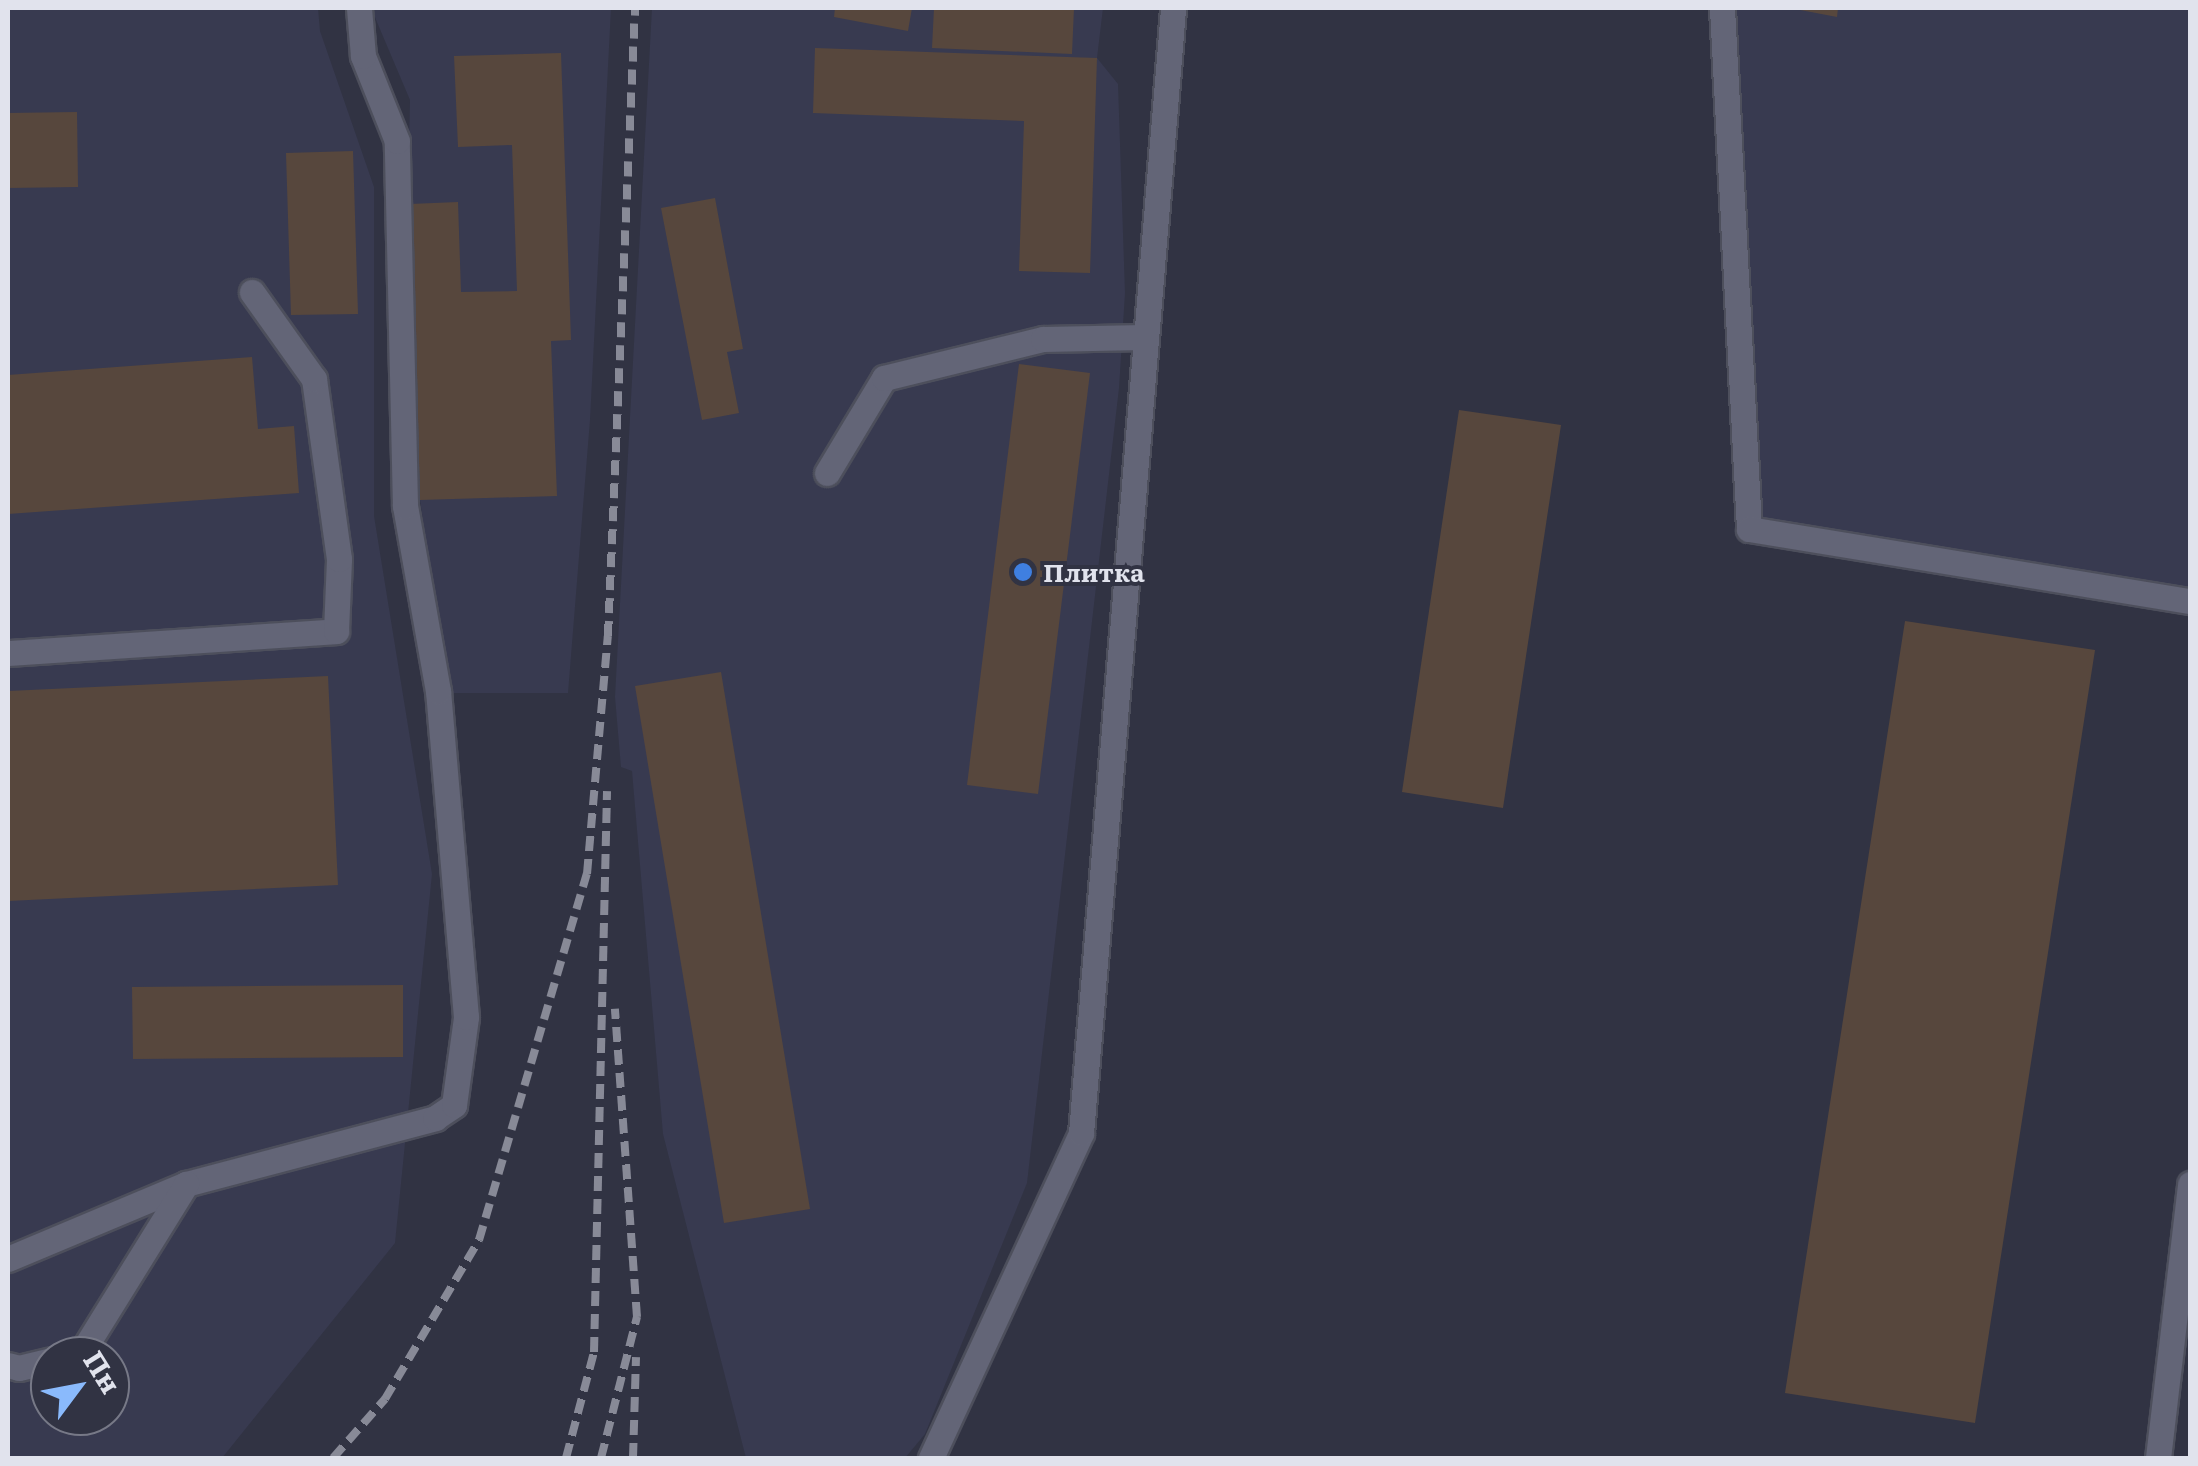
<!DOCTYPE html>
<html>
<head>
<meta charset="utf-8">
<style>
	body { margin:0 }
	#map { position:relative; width:2198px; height:1466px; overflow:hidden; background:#313343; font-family:Literata,serif }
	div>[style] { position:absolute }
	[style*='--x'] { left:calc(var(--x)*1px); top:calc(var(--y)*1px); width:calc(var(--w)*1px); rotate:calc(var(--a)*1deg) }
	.built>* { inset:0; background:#383a50 }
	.building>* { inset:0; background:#57473d }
	.roads { filter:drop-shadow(2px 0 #4d4f5c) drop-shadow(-2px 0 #4d4f5c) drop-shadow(0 2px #4d4f5c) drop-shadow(0 -2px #4d4f5c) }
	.minor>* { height:25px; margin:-12.5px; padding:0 12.5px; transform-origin:12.5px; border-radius:12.5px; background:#636577 }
	.rail>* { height:8px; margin-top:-4px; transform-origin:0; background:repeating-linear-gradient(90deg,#888a97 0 15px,transparent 0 23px) }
	.dots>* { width:28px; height:28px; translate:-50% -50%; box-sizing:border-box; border:5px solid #313343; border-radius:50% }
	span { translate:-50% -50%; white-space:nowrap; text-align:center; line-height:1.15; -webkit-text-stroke:8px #313343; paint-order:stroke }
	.poi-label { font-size:25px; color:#e1e3ed; font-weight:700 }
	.left { translate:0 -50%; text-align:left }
	.frame { position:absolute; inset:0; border:10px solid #e1e3ed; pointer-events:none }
	.north { position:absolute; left:30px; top:1336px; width:100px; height:100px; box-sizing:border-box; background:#313343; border:2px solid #777987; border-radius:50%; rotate:58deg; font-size:28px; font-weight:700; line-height:40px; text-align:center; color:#e1e3ed }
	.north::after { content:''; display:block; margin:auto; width:35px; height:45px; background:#8abafc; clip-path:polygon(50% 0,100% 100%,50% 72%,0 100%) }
</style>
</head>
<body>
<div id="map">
	<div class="built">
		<div style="clip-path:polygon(evenodd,8px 8px,318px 8px,320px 31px,374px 187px,374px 516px,432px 874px,395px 1243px,222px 1458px,8px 1458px,8px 8px,50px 1356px,110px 1356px,110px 1416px,50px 1416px,50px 1356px)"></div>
		<div style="clip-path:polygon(371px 8px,611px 8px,590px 420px,568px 693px,448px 693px,420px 500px,408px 196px,410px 100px)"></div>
		<div style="clip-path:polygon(652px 8px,1103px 8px,1097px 58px,1118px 84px,1125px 293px,1119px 388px,1027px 1183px,925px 1434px,905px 1458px,746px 1458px,663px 1134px,632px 771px,621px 767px,615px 697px)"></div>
		<div style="clip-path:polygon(1722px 8px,2190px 8px,2190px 601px,1749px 529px)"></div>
	</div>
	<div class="building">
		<div style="clip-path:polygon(835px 8px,912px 8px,908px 31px,834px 17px)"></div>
		<div style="clip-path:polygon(934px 8px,1074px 8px,1072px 54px,932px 48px)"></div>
		<div style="clip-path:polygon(1790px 8px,1838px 8px,1837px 17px)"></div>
		<div style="clip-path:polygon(815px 48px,1097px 58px,1090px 273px,1019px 271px,1024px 121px,813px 113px)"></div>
		<div style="clip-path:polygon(561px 53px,571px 340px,551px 341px,557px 496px,420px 500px,410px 204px,458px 202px,461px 292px,517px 291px,512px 145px,458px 147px,454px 56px)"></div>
		<div style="clip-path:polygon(77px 112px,78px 187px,8px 188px,8px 113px)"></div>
		<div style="clip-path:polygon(353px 151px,358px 314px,291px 315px,286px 153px)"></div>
		<div style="clip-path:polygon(715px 198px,743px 349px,727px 352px,739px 413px,702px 420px,661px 208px)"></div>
		<div style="clip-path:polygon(252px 357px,258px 429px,294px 426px,299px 493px,8px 514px,8px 375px)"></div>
		<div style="clip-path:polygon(1019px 364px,1090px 373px,1038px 794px,967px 785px)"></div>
		<div style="clip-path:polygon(1459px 410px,1561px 425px,1503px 808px,1402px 792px)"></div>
		<div style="clip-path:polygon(1905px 621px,2095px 650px,1975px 1423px,1785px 1393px)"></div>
		<div style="clip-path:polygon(721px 672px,810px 1209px,724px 1223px,635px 686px)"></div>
		<div style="clip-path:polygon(328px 676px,338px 885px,8px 901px,8px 691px)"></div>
		<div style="clip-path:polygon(403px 985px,403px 1057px,133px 1059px,132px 987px)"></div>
	</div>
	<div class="roads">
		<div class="minor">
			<div style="--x:1722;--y:8;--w:522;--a:87.03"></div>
			<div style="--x:1749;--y:529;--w:447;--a:9.3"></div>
			<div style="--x:827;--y:473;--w:111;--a:-59"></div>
			<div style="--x:884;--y:378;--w:164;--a:-13.8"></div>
			<div style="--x:1043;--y:339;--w:101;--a:-1.1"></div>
			<div style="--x:8;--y:653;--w:329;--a:-3.8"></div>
			<div style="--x:336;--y:631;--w:72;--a:-87.6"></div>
			<div style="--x:339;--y:559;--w:182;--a:-97.9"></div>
			<div style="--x:314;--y:379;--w:107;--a:-125.5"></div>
			<div style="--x:8;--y:1259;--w:193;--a:-22.8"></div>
			<div style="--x:186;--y:1184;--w:258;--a:-14.8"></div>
			<div style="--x:435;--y:1118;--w:23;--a:-34"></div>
			<div style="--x:454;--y:1105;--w:89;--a:-82.2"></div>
			<div style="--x:466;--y:1017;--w:327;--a:-94.9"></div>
			<div style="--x:438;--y:691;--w:188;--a:-100.1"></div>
			<div style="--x:405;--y:506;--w:365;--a:-91.3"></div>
			<div style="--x:397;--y:141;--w:92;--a:-111.8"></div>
			<div style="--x:363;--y:56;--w:48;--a:-94.8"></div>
			<div style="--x:65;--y:1356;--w:17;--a:-13"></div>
			<div style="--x:82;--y:1352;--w:198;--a:-58.2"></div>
			<div style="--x:8;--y:1365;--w:11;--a:15"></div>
			<div style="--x:19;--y:1368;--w:32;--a:-14"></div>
			<div style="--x:931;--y:1458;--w:358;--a:-65.2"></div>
			<div style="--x:1081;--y:1133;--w:1129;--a:-85.32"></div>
			<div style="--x:2158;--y:1458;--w:276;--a:-83.3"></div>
		</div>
	</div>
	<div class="rail">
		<div style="--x:333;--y:1458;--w:79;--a:-48.6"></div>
		<div style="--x:385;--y:1399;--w:185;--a:-59.4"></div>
		<div style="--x:479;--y:1240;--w:382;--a:-73.6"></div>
		<div style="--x:587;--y:874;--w:239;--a:-85"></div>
		<div style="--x:608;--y:636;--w:629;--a:-87.54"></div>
		<div style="--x:566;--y:1458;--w:110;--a:-75.2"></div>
		<div style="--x:594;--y:1352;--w:561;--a:-88.67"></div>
		<div style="--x:601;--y:1458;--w:146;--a:-75.7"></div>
		<div style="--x:637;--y:1317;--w:309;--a:-94.1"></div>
		<div style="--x:633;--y:1458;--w:101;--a:-88.3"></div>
	</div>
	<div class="dots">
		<div style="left:1023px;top:572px;background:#3f7fe0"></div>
	</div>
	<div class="poi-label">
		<span class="left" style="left:1043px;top:572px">Плитка</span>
	</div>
	<div class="frame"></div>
	<div class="north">Пн</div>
</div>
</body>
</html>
